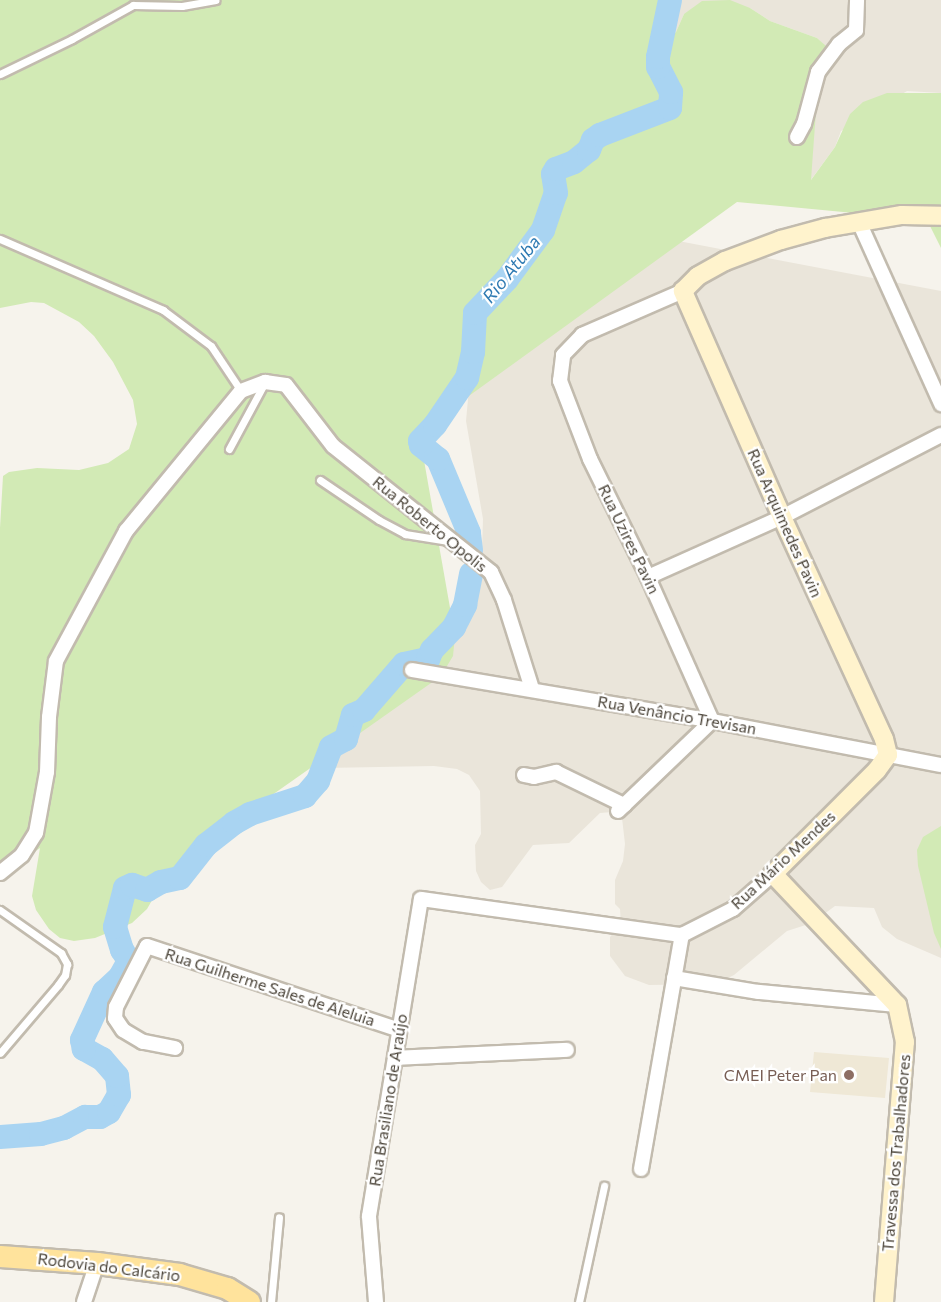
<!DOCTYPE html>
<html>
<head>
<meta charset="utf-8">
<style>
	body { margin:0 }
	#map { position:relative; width:941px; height:1302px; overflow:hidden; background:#f6f3ec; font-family:Commissioner,sans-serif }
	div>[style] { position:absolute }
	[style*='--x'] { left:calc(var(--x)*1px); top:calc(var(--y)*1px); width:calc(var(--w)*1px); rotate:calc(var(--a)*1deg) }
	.residential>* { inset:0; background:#eae5da }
	.education>* { inset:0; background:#efe8d6 }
	.green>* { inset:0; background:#d2eab5 }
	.river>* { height:24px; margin:-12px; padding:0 12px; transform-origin:12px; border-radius:12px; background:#a9d4f2 }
	.roads { filter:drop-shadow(2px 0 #c2bbae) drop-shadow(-2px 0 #c2bbae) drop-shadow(0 2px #c2bbae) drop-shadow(0 -2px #c2bbae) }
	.lane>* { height:7px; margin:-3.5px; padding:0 3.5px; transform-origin:3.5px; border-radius:3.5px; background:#fff }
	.street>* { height:14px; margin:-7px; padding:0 7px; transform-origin:7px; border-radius:7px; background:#fff }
	.secondary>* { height:18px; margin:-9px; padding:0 9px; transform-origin:9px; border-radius:9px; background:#fff3cd }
	.primary>* { height:21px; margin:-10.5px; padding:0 10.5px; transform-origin:10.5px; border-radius:10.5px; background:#ffe39c }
	.dots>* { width:16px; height:16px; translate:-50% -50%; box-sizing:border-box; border:3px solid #fff; border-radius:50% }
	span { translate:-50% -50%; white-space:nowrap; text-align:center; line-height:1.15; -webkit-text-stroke:4.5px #fff; paint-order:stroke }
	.street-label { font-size:16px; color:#4b4439 }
	.education-label { font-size:16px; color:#785e54 }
	.right { translate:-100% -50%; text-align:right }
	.water-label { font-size:18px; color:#2e7ab2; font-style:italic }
</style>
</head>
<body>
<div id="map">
	<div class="residential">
		<div style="clip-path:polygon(666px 0,941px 0,941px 93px,907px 91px,841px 131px,835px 147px,810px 181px,818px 83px,825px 65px,826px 47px,817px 38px,770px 21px,750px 8px,684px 14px,676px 32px,646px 60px)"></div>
		<div style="clip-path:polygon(526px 212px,941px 291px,941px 958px,897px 939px,882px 927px,874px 908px,835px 906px,812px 923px,787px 931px,734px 975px,716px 984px,649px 985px,625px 976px,610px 956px,610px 937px,621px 925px,620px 909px,615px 904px,615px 880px,623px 861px,625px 844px,622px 818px,612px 812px,600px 813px,569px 843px,533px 845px,502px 887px,490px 890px,481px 882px,476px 871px,475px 845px,481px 834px,480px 791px,469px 775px,457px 769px,434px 766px,324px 768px,351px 718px,449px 628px,476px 597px,481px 580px,483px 519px,466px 421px,470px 377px)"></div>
	</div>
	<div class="education">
		<div style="clip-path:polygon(814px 1052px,889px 1058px,885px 1098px,810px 1092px)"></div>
	</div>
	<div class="green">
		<div style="clip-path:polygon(0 0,666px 0,647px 59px,676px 32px,684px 14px,702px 1px,730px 0,750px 8px,770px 21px,817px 38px,826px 46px,825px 65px,818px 84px,811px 180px,835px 147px,850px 114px,863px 102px,887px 93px,941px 93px,941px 248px,927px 220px,737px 202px,419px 432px,455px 636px,453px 656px,441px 676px,180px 860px,166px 876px,147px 909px,132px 923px,95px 938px,74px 941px,60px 938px,49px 929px,36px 910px,32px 896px,40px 848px,0 876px,0 528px,3px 476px,9px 472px,37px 468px,79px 470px,108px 463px,129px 449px,137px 424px,133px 400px,113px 362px,94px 336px,79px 322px,44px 303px,31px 302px,0 308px)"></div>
		<div style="clip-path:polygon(941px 826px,941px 949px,934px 933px,918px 866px,917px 850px,923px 837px)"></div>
	</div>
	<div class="river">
		<div style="--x:471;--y:550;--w:17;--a:-97"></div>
		<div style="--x:469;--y:533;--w:80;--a:-112.7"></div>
		<div style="--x:438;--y:459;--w:22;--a:-141"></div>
		<div style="--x:421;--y:445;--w:4;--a:-104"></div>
		<div style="--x:420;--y:441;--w:22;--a:-47"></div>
		<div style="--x:435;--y:425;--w:57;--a:-55.8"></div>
		<div style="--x:467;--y:378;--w:27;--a:-77"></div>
		<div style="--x:473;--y:352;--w:39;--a:-87"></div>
		<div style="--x:475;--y:313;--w:47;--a:-46.7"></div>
		<div style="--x:507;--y:279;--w:61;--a:-53.7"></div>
		<div style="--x:543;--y:230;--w:39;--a:-71"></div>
		<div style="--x:556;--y:193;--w:19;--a:-99"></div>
		<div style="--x:553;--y:174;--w:6;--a:-59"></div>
		<div style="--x:556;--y:169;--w:19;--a:-21"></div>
		<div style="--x:574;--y:162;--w:19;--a:-39"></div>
		<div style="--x:589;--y:150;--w:11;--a:-68"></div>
		<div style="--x:593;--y:140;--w:9;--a:-36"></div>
		<div style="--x:600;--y:135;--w:75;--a:-21.1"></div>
		<div style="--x:670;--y:108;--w:16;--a:-86"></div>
		<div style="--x:671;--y:92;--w:28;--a:-117"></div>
		<div style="--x:658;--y:67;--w:10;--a:-90"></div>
		<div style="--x:658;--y:57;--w:58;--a:-78.1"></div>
		<div style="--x:0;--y:1137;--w:41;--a:-4.2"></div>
		<div style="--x:41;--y:1134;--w:24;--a:-15"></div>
		<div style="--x:64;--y:1128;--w:24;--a:-28"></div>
		<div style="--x:85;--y:1117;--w:15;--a:0"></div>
		<div style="--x:100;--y:1117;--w:10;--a:-29"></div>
		<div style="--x:109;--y:1112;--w:20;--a:-60"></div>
		<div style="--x:119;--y:1095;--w:19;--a:-96"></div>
		<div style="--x:117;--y:1076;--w:23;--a:-131"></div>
		<div style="--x:102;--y:1059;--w:21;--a:-151"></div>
		<div style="--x:84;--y:1049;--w:9;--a:-103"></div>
		<div style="--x:82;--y:1040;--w:53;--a:-65.4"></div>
		<div style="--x:104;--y:992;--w:22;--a:-43"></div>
		<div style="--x:120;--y:977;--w:18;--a:-61"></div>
		<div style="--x:129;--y:961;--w:13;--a:-122"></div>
		<div style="--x:122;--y:950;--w:24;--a:-107"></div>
		<div style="--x:115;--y:927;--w:40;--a:-75.6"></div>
		<div style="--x:125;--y:888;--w:8;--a:-23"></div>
		<div style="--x:132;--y:885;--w:16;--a:18"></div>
		<div style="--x:147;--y:890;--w:16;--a:-30"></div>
		<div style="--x:161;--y:882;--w:19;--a:-12"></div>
		<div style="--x:180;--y:878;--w:42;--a:-51.8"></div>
		<div style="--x:206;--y:845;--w:36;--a:-38"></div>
		<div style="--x:234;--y:823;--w:18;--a:-29"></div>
		<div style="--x:250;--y:814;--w:58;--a:-18.1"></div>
		<div style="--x:305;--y:796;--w:20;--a:-49"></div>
		<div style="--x:318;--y:781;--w:36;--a:-69"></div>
		<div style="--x:331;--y:747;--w:17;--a:-28"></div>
		<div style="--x:346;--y:739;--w:25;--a:-74"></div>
		<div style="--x:353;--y:715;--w:12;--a:-24"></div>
		<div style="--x:364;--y:710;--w:61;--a:-49"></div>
		<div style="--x:404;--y:664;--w:25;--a:-12"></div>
		<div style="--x:428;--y:659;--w:10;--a:-66"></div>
		<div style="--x:432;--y:650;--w:32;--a:-46"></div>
		<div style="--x:454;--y:627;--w:25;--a:-63"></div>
		<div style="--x:465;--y:605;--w:32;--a:-79"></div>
	</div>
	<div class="roads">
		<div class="lane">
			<div style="--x:0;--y:74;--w:80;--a:-25.9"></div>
			<div style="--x:72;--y:39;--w:70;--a:-29.1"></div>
			<div style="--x:133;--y:5;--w:49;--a:1.2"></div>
			<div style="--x:182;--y:6;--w:34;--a:-10"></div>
			<div style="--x:0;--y:239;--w:178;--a:23.5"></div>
			<div style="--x:163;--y:310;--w:60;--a:36.9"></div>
			<div style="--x:211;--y:346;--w:54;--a:56.3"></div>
			<div style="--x:229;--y:449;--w:74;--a:-61.7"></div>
			<div style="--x:320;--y:480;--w:71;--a:34.1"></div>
			<div style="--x:379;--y:520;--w:30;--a:28"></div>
			<div style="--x:405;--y:534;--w:44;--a:9.2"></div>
			<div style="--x:0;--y:910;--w:75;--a:35.2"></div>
			<div style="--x:61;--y:953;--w:13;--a:61"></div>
			<div style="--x:67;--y:964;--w:11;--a:100"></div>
			<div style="--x:65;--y:975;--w:12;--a:125"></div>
			<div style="--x:58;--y:985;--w:89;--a:130.5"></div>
			<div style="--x:271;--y:1302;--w:85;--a:-84.6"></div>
			<div style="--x:579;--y:1302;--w:119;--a:-77.8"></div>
		</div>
		<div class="street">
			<div style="--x:797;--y:137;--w:15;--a:-62"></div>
			<div style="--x:804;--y:124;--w:54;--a:-74.9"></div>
			<div style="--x:818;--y:72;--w:35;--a:-53"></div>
			<div style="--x:839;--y:44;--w:22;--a:-39"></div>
			<div style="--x:856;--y:30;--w:30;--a:-88"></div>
			<div style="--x:859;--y:222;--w:200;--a:65.7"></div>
			<div style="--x:648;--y:577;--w:147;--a:-24.1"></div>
			<div style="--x:782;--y:517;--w:179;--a:-27.3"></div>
			<div style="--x:412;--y:670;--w:304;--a:9.6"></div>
			<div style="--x:712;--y:721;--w:233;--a:10.9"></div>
			<div style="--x:524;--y:775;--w:10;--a:11"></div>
			<div style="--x:534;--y:777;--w:23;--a:-13"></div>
			<div style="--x:556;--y:772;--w:76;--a:25.9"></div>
			<div style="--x:618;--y:811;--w:130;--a:-43.8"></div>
			<div style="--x:712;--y:721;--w:158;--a:-114"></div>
			<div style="--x:648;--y:577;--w:131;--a:-116.2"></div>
			<div style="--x:590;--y:459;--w:84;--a:-111"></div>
			<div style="--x:560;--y:381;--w:26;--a:-83"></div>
			<div style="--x:563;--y:355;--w:28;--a:-46"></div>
			<div style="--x:582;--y:335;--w:110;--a:-23.5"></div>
			<div style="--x:0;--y:873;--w:28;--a:-39"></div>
			<div style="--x:22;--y:855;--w:26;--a:-58"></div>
			<div style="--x:36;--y:833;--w:62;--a:-79.8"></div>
			<div style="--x:47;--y:772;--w:55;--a:-87.9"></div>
			<div style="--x:49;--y:717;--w:56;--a:-82.9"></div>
			<div style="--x:56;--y:661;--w:148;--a:-61.7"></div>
			<div style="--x:126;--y:531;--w:181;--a:-50.6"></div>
			<div style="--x:241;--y:391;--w:26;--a:-21"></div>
			<div style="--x:265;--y:382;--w:21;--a:8"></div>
			<div style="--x:286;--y:385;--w:77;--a:52.4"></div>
			<div style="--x:333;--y:446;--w:202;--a:38.6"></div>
			<div style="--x:491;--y:572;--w:31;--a:65"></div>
			<div style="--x:504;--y:600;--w:93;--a:72.5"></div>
			<div style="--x:682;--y:935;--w:57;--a:-27"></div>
			<div style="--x:733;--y:909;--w:53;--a:-41.2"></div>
			<div style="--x:674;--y:978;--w:86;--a:9.4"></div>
			<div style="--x:759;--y:992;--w:139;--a:5.4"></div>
			<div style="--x:175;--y:1048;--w:33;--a:-169"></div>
			<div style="--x:143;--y:1042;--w:23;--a:-149"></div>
			<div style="--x:123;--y:1030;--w:14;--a:-124"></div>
			<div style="--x:115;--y:1018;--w:11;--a:-85"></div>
			<div style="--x:116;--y:1007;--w:68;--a:-63.1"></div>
			<div style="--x:147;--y:946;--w:266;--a:18.4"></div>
			<div style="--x:395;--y:1058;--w:172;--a:-2.7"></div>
			<div style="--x:641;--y:1169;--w:238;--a:-80.1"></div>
			<div style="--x:84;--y:1302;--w:41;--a:-71.6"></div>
			<div style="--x:376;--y:1302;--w:86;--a:-94.7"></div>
			<div style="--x:369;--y:1216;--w:321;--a:-80.7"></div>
			<div style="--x:421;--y:899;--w:263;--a:7.9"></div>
		</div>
		<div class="secondary">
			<div style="--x:884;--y:1302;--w:261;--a:-85.4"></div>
			<div style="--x:905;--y:1042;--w:38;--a:-102"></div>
			<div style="--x:897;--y:1005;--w:180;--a:-133.4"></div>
			<div style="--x:773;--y:874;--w:147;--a:-45"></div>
			<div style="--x:877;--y:770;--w:19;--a:-54"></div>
			<div style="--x:888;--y:755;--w:16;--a:-104"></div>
			<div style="--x:884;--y:739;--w:244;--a:-114.7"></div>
			<div style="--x:782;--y:517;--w:247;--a:-113.7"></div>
			<div style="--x:683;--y:291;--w:21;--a:-45"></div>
			<div style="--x:698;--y:276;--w:31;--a:-29"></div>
			<div style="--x:725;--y:261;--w:60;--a:-20.6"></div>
			<div style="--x:781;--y:240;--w:46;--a:-15.3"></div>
			<div style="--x:825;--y:228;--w:78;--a:-9.6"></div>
			<div style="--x:902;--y:215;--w:39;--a:1"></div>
		</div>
		<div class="primary">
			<div style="--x:0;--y:1256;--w:97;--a:4.1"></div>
			<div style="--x:97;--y:1263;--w:83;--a:7.6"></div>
			<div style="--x:179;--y:1274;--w:50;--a:16.3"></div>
			<div style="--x:227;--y:1288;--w:26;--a:32"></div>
		</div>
	</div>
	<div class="dots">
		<div style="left:849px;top:1075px;background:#8d6e63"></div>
	</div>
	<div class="street-label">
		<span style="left:785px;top:523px;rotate:66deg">Rua Arquimedes Pavin</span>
		<span style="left:430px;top:524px;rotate:39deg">Rua Roberto Opolis</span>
		<span style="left:629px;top:539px;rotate:64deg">Rua Uzires Pavin</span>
		<span style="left:677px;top:715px;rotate:10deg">Rua Venâncio Trevisan</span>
		<span style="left:783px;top:860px;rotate:-43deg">Rua Mário Mendes</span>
		<span style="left:270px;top:987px;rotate:18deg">Rua Guilherme Sales de Aleluia</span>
		<span style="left:388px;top:1100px;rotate:-81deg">Rua Brasiliano de Araújo</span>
		<span style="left:896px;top:1153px;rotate:-85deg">Travessa dos Trabalhadores</span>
		<span style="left:109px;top:1267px;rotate:7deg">Rodovia do Calcário</span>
	</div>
	<div class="education-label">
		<span class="right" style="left:837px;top:1075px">CMEI Peter Pan</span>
	</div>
	<div class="water-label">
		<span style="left:511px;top:269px;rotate:-51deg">Rio Atuba</span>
	</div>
</div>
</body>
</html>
